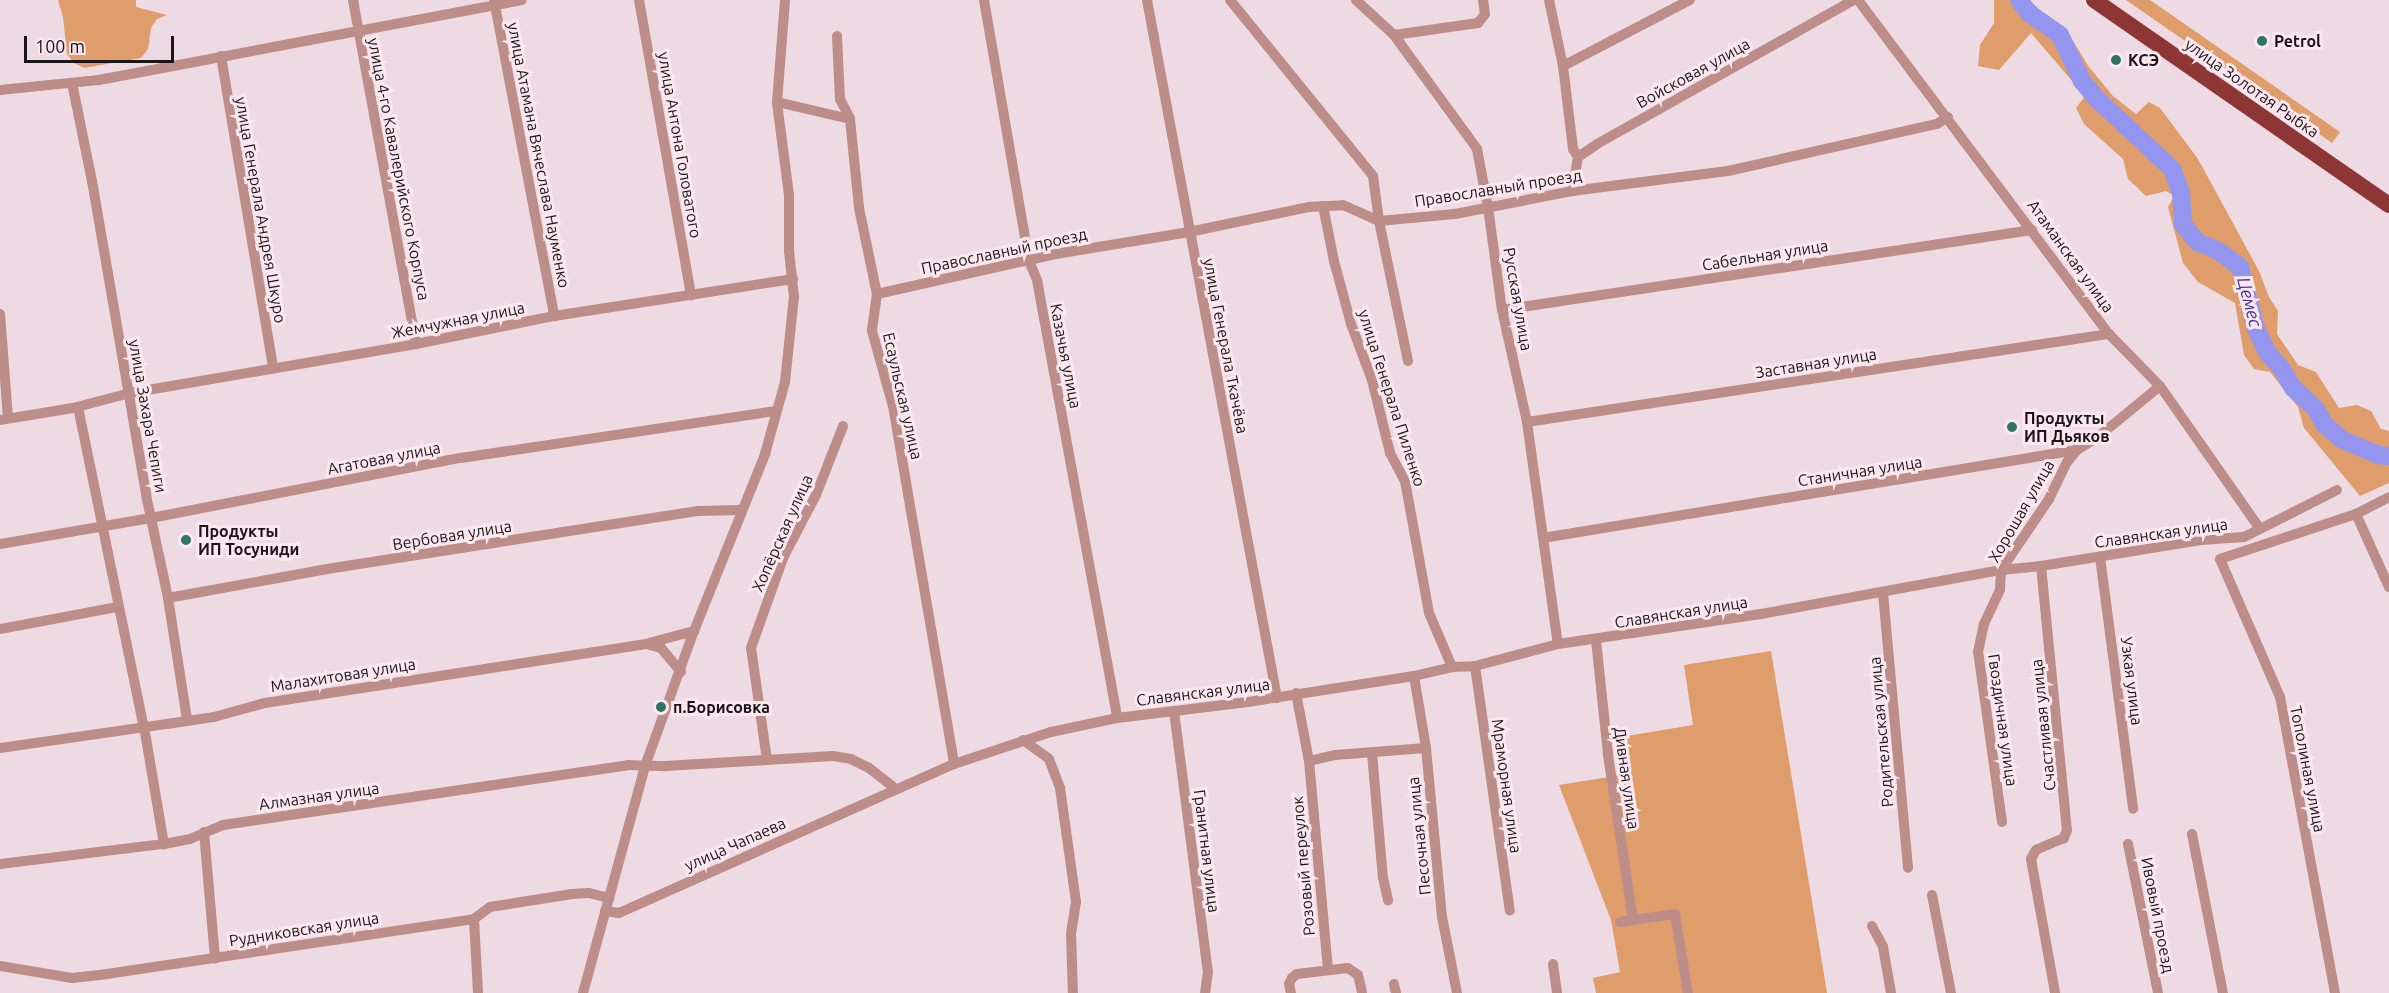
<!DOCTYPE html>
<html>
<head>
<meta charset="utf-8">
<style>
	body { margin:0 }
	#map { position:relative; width:2389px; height:993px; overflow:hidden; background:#eddae2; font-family:Ubuntu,sans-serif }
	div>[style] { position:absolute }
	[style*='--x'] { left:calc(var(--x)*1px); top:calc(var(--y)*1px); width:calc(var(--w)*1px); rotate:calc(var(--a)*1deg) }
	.green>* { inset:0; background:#de9d6b }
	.river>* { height:18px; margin:-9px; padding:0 9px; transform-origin:9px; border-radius:9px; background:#9395ee }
	.minor>* { height:10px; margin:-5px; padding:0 5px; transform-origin:5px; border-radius:5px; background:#bc8d89 }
	.trunk>* { height:16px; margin:-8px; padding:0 8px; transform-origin:8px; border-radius:8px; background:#8e3635 }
	.dots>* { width:16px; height:16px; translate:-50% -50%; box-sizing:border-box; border:3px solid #fbe7f0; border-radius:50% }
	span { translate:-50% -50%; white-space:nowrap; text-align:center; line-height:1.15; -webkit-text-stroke:6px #fbe7f0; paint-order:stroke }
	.poi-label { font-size:16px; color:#1b1517; font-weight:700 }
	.left { translate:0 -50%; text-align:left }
	.street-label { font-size:16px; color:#1b1517 }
	.water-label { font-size:18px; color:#40369b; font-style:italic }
	.scale { position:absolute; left:24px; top:36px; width:150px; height:27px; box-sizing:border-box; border:3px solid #1b1517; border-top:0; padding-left:8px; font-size:18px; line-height:21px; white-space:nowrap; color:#1b1517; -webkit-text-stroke:4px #fbe7f0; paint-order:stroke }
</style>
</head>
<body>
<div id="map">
	<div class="green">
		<div style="clip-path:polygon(58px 0,136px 0,136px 7px,167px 15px,157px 19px,151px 28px,148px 49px,141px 58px,84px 68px,74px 63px,67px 54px,63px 17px)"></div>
		<div style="clip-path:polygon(1994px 0,2029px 0,2073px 41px,2089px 67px,2113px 96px,2136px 114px,2149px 102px,2160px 108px,2198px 159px,2259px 271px,2269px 297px,2278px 311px,2277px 334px,2298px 365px,2316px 372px,2339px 408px,2357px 405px,2371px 411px,2381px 429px,2389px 431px,2389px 483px,2360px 496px,2304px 428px,2298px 407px,2270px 372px,2254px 369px,2244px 355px,2235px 303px,2198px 282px,2183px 263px,2168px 207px,2174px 196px,2166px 191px,2146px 196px,2128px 179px,2123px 159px,2084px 124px,2076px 108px,2085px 96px,2031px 33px,1999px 70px,1978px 66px,1980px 45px,1994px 23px)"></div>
		<div style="clip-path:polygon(2126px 0,2150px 0,2340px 132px,2332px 143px)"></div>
		<div style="clip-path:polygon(1771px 651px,1827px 993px,1596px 993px,1593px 978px,1620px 972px,1611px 920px,1559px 785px,1627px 774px,1621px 737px,1693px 725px,1684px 665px)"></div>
	</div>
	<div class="river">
		<div style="--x:2019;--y:0;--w:16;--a:52"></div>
		<div style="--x:2029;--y:13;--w:38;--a:35"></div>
		<div style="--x:2060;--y:35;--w:51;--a:64.4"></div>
		<div style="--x:2082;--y:81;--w:23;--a:50"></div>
		<div style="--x:2097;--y:99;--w:103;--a:43"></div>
		<div style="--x:2172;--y:169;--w:26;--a:69"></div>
		<div style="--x:2181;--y:193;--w:31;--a:86"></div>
		<div style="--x:2183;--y:224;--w:23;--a:52"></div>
		<div style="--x:2197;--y:242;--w:22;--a:22"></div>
		<div style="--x:2217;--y:250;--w:29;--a:36"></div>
		<div style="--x:2240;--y:267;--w:64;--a:75.5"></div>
		<div style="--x:2256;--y:329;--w:25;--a:64"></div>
		<div style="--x:2267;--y:352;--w:23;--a:49"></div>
		<div style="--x:2282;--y:369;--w:22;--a:60"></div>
		<div style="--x:2293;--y:388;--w:30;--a:42"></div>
		<div style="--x:2315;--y:408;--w:20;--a:60"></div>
		<div style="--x:2325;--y:425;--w:23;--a:40"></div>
		<div style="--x:2343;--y:440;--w:39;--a:23"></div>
		<div style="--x:2379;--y:455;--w:10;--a:6"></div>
	</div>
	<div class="minor">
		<div style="--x:353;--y:0;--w:350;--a:79.6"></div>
		<div style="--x:494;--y:0;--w:322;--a:79.2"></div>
		<div style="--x:639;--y:0;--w:300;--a:80"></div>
		<div style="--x:984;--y:0;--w:265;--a:80.2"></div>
		<div style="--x:1029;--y:261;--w:21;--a:67"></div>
		<div style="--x:1037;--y:280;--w:445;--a:79.6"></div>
		<div style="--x:1147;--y:0;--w:710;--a:79.45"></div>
		<div style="--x:1230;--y:0;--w:227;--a:50.9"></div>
		<div style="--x:1373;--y:176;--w:45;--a:82.4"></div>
		<div style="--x:1379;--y:221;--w:143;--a:78.3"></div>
		<div style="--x:1356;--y:0;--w:52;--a:42.6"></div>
		<div style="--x:1394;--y:35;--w:141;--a:53.9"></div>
		<div style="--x:1477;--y:149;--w:59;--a:79.3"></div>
		<div style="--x:1488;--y:207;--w:104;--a:82.3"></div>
		<div style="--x:1502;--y:310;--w:115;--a:77.4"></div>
		<div style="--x:1527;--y:422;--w:224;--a:82.1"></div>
		<div style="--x:1549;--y:0;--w:67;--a:78"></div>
		<div style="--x:1563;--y:66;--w:84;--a:83.1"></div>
		<div style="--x:1573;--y:149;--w:9;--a:58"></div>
		<div style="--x:1858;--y:0;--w:418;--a:53.1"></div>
		<div style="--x:2109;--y:334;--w:73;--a:45.6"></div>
		<div style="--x:2160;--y:386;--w:174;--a:55"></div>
		<div style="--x:1394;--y:35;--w:85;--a:-8.1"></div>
		<div style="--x:1478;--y:23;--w:11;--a:-52"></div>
		<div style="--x:1485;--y:14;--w:14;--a:-98"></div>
		<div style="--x:837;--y:36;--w:63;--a:87.3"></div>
		<div style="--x:840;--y:99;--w:22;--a:63"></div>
		<div style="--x:850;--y:119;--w:89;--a:84.2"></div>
		<div style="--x:859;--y:208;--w:88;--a:78.2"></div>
		<div style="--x:877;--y:294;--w:37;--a:98"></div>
		<div style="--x:872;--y:331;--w:78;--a:74.4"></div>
		<div style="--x:893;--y:406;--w:363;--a:80.3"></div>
		<div style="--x:221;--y:56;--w:316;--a:80.5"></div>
		<div style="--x:1563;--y:66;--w:143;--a:-27.5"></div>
		<div style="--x:72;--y:83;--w:100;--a:78.5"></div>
		<div style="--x:92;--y:181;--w:319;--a:80.2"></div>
		<div style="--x:146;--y:495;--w:105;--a:77.9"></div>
		<div style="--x:168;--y:598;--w:123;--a:81.1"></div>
		<div style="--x:0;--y:90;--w:100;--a:-5.8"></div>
		<div style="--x:99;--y:80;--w:430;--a:-10.7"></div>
		<div style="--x:777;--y:102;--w:75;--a:13.1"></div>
		<div style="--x:1572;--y:191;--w:35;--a:-80"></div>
		<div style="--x:1578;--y:157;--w:23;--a:-34"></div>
		<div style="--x:1597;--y:144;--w:295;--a:-29.3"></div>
		<div style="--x:1323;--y:206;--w:56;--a:78.7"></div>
		<div style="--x:1334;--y:261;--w:65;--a:74.9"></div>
		<div style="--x:1351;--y:324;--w:60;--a:69.4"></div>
		<div style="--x:1372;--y:380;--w:75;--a:76.1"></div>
		<div style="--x:1390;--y:453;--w:32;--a:62"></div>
		<div style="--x:1405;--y:481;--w:134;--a:79.7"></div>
		<div style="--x:1429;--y:613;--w:59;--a:66.9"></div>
		<div style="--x:877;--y:294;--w:183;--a:-12.6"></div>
		<div style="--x:1056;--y:254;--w:135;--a:-9.4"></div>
		<div style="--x:1189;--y:232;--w:123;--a:-11.8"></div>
		<div style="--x:1309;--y:207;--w:34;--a:-3"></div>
		<div style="--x:1343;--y:205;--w:39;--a:24"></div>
		<div style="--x:1379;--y:221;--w:76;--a:-5.3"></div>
		<div style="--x:1455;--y:214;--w:119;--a:-11.1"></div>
		<div style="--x:1572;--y:191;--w:157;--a:-7.3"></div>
		<div style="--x:1728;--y:171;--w:214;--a:-12.7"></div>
		<div style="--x:1937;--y:124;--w:13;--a:-32"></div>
		<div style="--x:1502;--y:310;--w:536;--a:-8.58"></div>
		<div style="--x:0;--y:314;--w:104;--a:85.6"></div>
		<div style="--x:78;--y:407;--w:338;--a:78.4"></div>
		<div style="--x:146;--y:738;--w:108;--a:80.4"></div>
		<div style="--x:0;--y:420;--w:74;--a:-9.3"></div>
		<div style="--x:73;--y:408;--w:59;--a:-14.7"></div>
		<div style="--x:130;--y:393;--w:290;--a:-9.7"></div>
		<div style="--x:416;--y:344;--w:141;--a:-11.5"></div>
		<div style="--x:554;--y:316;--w:242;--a:-8.8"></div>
		<div style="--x:1527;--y:422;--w:589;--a:-8.6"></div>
		<div style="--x:2356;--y:514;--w:80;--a:65.7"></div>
		<div style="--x:1543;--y:538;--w:541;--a:-9.36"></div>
		<div style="--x:2077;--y:450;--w:25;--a:-32"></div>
		<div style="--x:2098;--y:437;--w:80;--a:-39.4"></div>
		<div style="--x:0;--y:544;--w:153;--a:-9.8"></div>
		<div style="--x:151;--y:518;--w:316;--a:-11"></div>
		<div style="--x:461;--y:458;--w:318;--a:-8.5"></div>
		<div style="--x:2100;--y:557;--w:254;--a:82.5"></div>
		<div style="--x:2041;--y:566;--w:265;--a:84.4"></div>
		<div style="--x:2067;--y:830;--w:9;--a:111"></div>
		<div style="--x:2064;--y:838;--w:30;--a:157"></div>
		<div style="--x:2036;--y:850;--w:10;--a:119"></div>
		<div style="--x:2031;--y:859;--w:136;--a:79.8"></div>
		<div style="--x:1883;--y:593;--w:276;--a:84.8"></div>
		<div style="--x:168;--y:598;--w:162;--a:-10.3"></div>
		<div style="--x:327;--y:569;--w:376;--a:-8.9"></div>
		<div style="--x:698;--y:511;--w:44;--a:-1.3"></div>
		<div style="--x:0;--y:629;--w:120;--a:-10.6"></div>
		<div style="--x:1596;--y:640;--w:116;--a:84"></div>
		<div style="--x:1608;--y:755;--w:167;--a:81.4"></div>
		<div style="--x:649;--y:643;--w:47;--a:-14.9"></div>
		<div style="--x:1475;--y:666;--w:247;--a:81.9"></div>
		<div style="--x:1414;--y:676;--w:73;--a:80.5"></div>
		<div style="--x:1426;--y:748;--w:170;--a:84.6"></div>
		<div style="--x:1442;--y:917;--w:77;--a:78.8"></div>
		<div style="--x:1296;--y:693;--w:69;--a:79.2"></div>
		<div style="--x:1309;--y:761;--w:27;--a:-13"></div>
		<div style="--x:1335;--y:755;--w:91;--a:-4.4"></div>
		<div style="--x:1174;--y:711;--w:263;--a:82.6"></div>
		<div style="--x:1208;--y:972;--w:21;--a:98"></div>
		<div style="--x:1023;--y:740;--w:32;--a:36"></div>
		<div style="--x:1049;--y:759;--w:31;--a:69"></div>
		<div style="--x:1060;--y:788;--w:115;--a:82"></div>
		<div style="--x:1076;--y:902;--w:32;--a:99"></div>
		<div style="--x:1071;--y:934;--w:59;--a:88.1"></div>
		<div style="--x:0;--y:748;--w:169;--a:-8.2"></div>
		<div style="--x:167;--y:724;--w:48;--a:-8.5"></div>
		<div style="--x:214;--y:717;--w:53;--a:-15.4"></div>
		<div style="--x:265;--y:703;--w:386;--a:-8.8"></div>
		<div style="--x:646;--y:644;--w:16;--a:15"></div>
		<div style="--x:661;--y:648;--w:31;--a:50"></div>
		<div style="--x:1372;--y:753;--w:125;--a:85"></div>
		<div style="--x:1383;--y:878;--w:23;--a:77"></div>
		<div style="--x:767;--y:760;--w:113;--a:-98.1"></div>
		<div style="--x:751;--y:648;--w:96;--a:-70.4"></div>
		<div style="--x:783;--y:558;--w:71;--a:-62.4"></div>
		<div style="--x:816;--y:495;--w:74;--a:-68.6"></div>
		<div style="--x:1309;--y:761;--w:209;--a:84.8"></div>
		<div style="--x:2002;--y:822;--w:172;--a:-98"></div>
		<div style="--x:1978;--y:652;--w:29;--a:-78"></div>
		<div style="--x:1984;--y:624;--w:38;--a:-65"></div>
		<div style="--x:2000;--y:590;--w:20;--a:-87"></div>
		<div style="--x:2001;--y:570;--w:86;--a:-55.9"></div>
		<div style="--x:2049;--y:499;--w:41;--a:-64.1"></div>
		<div style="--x:2067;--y:462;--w:16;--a:-50"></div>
		<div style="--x:204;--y:832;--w:127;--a:85"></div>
		<div style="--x:2192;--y:834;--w:162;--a:79"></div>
		<div style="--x:2128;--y:844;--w:152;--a:78.6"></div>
		<div style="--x:0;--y:864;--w:165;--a:-7"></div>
		<div style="--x:164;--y:844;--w:26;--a:-11"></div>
		<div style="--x:190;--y:839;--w:36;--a:-23"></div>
		<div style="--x:223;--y:825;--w:409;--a:-8.4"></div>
		<div style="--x:628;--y:765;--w:37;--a:2"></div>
		<div style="--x:665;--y:766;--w:168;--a:-3.4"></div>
		<div style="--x:833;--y:756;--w:18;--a:9"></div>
		<div style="--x:851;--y:759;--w:20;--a:27"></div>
		<div style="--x:869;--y:768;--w:34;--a:38"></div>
		<div style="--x:1932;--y:895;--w:100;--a:79"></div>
		<div style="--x:605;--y:911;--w:14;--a:8"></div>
		<div style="--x:619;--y:913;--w:367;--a:-24"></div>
		<div style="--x:954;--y:764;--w:102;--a:-18.3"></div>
		<div style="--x:1051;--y:732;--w:67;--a:-12"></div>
		<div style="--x:1117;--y:718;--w:132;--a:-7"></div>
		<div style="--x:1248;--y:702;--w:168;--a:-8.9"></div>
		<div style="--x:1414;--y:676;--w:39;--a:-13"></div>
		<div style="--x:1452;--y:667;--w:23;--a:-2"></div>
		<div style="--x:1475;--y:666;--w:86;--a:-14.8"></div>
		<div style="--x:1558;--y:644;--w:205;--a:-8.4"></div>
		<div style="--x:1761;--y:614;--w:244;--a:-10.4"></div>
		<div style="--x:2001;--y:570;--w:40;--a:-5.7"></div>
		<div style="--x:2041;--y:566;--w:162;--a:-9.2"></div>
		<div style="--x:2201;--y:540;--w:43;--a:-4"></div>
		<div style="--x:2244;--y:537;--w:104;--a:-26.8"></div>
		<div style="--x:474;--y:919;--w:74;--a:86.9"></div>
		<div style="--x:1620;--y:922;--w:56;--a:-8.3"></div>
		<div style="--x:1675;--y:914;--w:80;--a:80.7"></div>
		<div style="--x:1872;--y:926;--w:24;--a:62"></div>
		<div style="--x:1883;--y:947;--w:47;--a:80.1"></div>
		<div style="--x:1553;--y:964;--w:29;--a:82"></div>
		<div style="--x:0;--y:966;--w:73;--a:9.5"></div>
		<div style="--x:72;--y:978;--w:28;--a:-6"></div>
		<div style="--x:100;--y:975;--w:378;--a:-8.5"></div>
		<div style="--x:474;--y:919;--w:20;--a:-37"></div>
		<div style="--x:490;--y:907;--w:83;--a:-9"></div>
		<div style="--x:572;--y:894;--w:17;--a:-3"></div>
		<div style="--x:589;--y:893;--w:21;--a:14"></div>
		<div style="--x:1394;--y:984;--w:9;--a:77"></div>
		<div style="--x:583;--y:993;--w:235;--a:-74.7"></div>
		<div style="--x:645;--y:766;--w:144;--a:-70.1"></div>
		<div style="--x:694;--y:631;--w:191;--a:-68.1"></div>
		<div style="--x:765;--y:454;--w:75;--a:-74.5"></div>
		<div style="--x:785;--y:382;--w:85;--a:-84"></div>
		<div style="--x:794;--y:297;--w:46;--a:-96.2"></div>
		<div style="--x:789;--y:251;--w:56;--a:-90"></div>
		<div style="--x:789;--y:195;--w:94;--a:-97.4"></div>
		<div style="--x:777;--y:102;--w:102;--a:-85.5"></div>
		<div style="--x:1291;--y:993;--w:9;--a:-103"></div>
		<div style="--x:1289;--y:984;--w:7;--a:-63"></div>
		<div style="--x:1292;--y:978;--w:6;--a:-39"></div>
		<div style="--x:1297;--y:974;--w:51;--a:-6.7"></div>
		<div style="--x:1348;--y:968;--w:12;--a:35"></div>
		<div style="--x:1358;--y:975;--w:18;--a:77"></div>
		<div style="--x:2335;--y:993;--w:301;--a:-100.5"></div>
		<div style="--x:2280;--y:697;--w:150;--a:-113.5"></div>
		<div style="--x:2220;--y:559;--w:143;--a:-18.3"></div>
		<div style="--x:2356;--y:514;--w:37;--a:-27"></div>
	</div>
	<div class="trunk">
		<div style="--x:2094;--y:0;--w:359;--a:34.8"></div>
	</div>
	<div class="dots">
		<div style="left:2262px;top:41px;background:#307467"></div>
		<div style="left:2116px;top:60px;background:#307467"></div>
		<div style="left:2012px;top:427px;background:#307467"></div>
		<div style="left:186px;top:540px;background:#307467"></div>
		<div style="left:661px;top:707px;background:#307467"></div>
	</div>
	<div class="poi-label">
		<span class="left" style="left:2274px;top:41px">Petrol</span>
		<span class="left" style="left:2128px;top:60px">КСЭ</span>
		<span class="left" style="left:2024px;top:427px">Продукты<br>ИП Дьяков</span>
		<span class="left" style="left:198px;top:540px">Продукты<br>ИП Тосуниди</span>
		<span class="left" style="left:673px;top:707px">п.Борисовка</span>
	</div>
	<div class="street-label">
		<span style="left:1693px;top:73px;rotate:-29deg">Войсковая улица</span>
		<span style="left:2252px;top:88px;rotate:35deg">улица Золотая Рыбка</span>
		<span style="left:680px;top:145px;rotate:80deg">улица Антона Головатого</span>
		<span style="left:539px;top:155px;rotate:79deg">улица Атамана Вячеслава Науменко</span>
		<span style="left:399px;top:169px;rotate:79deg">улица 4-го Кавалерийского Корпуса</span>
		<span style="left:1498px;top:188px;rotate:-9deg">Православный проезд</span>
		<span style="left:261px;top:210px;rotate:80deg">улица Генерала Андрея Шкуро</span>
		<span style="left:1004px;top:251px;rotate:-12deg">Православный проезд</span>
		<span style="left:1765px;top:255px;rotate:-9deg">Сабельная улица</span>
		<span style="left:2071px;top:256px;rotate:54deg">Атаманская улица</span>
		<span style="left:1518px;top:299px;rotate:80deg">Русская улица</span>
		<span style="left:458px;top:320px;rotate:-11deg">Жемчужная улица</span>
		<span style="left:1226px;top:346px;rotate:79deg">улица Генерала Ткачёва</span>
		<span style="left:1066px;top:356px;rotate:79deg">Казачья улица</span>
		<span style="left:1816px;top:363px;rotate:-9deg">Заставная улица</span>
		<span style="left:903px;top:396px;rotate:77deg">Есаульская улица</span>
		<span style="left:1392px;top:398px;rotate:72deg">улица Генерала Пиленко</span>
		<span style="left:148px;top:416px;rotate:80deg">улица Захара Чепиги</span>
		<span style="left:384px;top:458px;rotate:-11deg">Агатовая улица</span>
		<span style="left:1860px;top:471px;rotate:-9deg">Станичная улица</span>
		<span style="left:2021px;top:511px;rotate:-60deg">Хорошая улица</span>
		<span style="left:782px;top:533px;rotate:-66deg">Хопёрская улица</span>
		<span style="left:2161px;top:533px;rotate:-8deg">Славянская улица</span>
		<span style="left:452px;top:535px;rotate:-9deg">Вербовая улица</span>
		<span style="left:1681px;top:612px;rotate:-9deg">Славянская улица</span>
		<span style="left:343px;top:675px;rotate:-9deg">Малахитовая улица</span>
		<span style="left:2132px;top:681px;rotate:83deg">Узкая улица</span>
		<span style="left:1203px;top:692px;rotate:-7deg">Славянская улица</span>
		<span style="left:2003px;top:720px;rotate:82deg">Гвоздичная улица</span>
		<span style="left:2043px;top:725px;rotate:-96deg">Счастливая улица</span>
		<span style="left:1881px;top:732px;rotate:-95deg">Родительская улица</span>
		<span style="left:2308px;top:769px;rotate:79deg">Тополиная улица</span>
		<span style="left:1627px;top:778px;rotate:82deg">Дивная улица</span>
		<span style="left:1507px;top:786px;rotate:82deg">Мраморная улица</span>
		<span style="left:319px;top:796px;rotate:-8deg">Алмазная улица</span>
		<span style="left:1419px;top:836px;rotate:-96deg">Песочная улица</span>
		<span style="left:735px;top:844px;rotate:-24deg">улица Чапаева</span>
		<span style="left:1207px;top:851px;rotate:83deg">Гранитная улица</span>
		<span style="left:1303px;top:866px;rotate:-95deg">Розовый переулок</span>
		<span style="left:2158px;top:915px;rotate:79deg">Ивовый проезд</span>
		<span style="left:304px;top:929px;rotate:-9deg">Рудниковская улица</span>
	</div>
	<div class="water-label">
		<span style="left:2250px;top:302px;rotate:75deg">Цемес</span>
	</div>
	<div class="scale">100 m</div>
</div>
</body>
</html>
